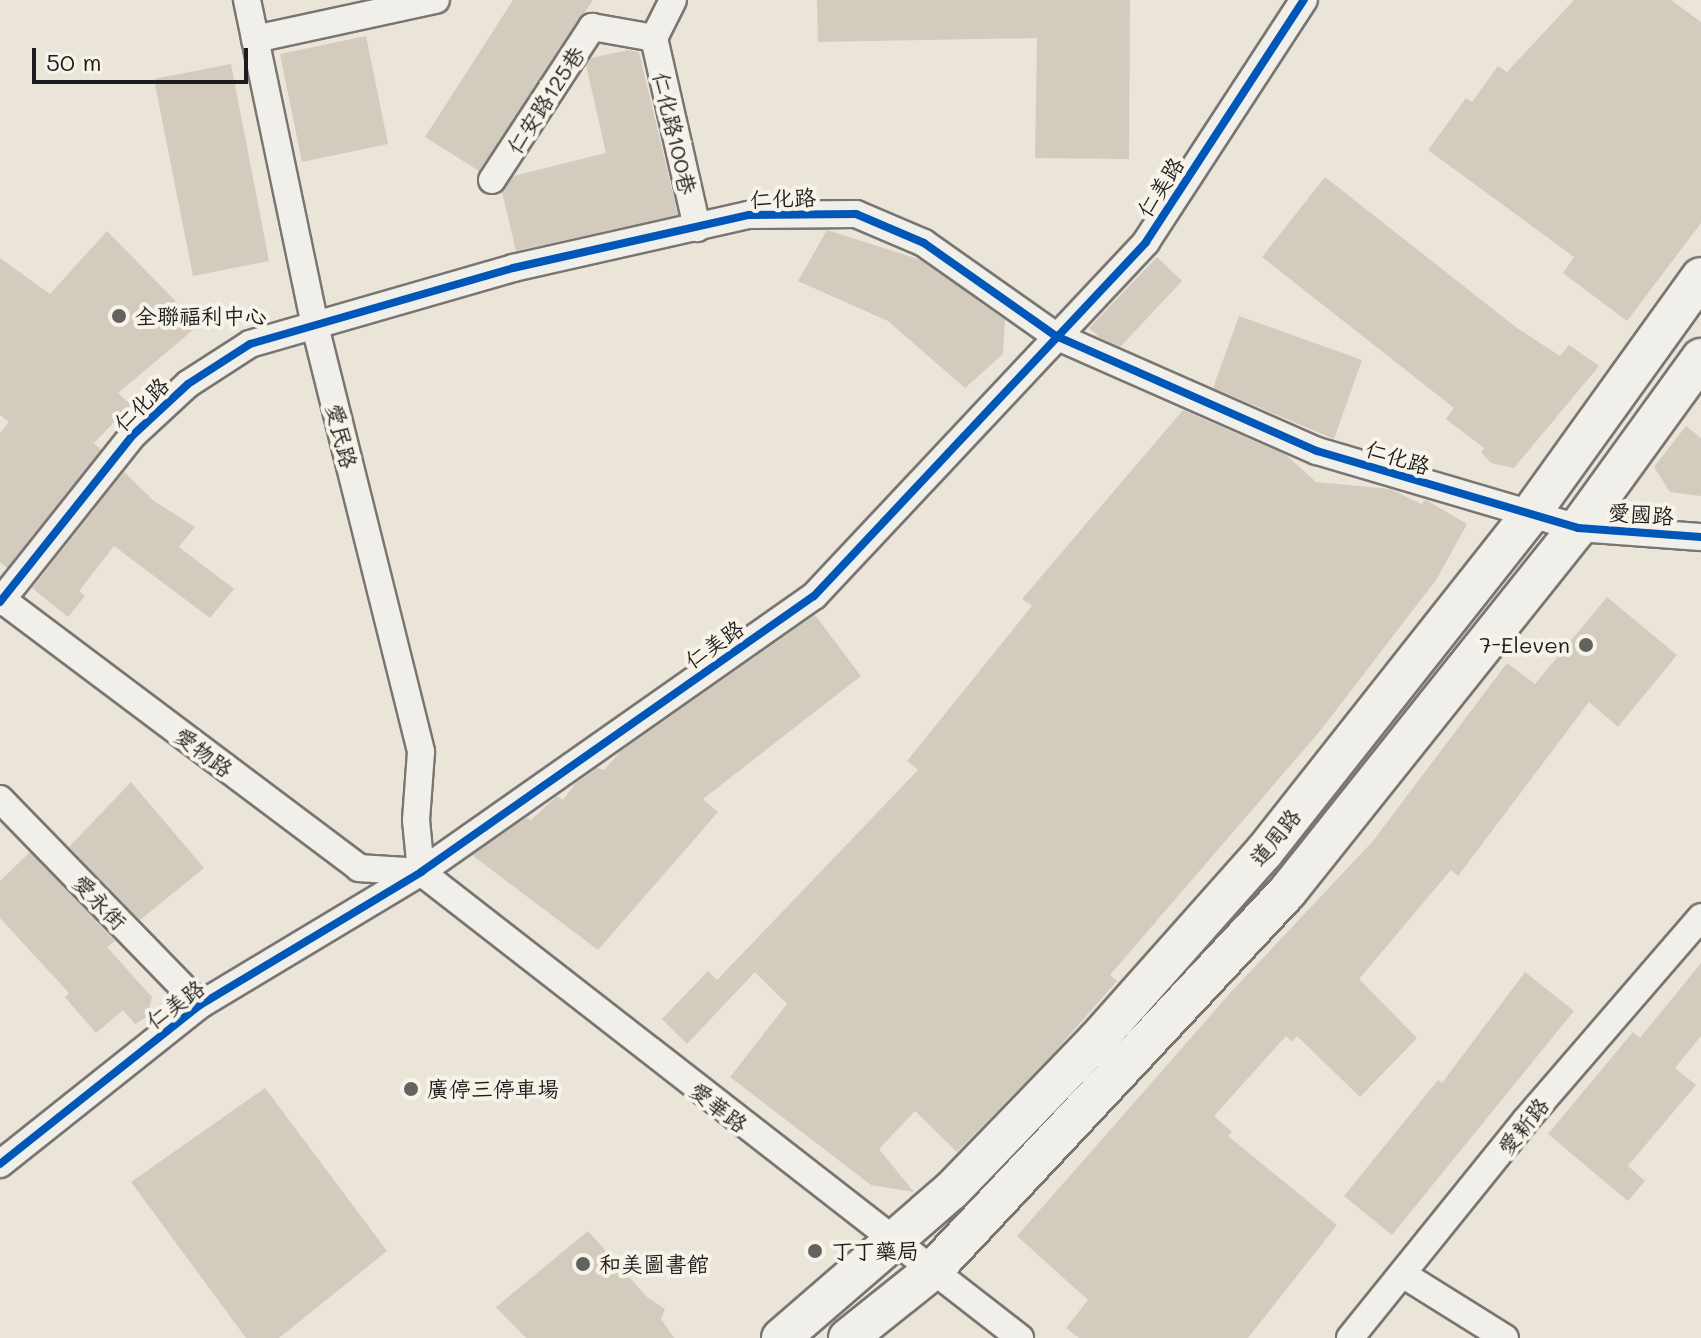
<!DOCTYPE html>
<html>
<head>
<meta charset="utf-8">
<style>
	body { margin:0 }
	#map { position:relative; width:1701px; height:1338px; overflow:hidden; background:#eae4d9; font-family:Mali,"LXGW WenKai TC",sans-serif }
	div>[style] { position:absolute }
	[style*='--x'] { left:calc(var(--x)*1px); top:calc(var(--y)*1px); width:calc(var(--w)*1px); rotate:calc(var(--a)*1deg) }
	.building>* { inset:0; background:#d3ccbe }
	.roads { filter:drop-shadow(2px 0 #797671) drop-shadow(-2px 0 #797671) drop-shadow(0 2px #797671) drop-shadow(0 -2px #797671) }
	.minor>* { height:26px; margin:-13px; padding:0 13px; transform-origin:13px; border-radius:13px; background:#f1efea }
	.secondary>* { height:38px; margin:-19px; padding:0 19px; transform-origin:19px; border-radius:19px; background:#f1efea }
	.cycleway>* { height:8px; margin:-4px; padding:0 4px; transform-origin:4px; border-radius:4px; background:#0057b8 }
	.dots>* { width:22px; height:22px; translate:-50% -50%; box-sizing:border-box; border:4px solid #f7f3e8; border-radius:50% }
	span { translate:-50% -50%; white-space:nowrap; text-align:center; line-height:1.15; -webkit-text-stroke:8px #f7f3e8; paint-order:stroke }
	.street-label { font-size:22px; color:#1c1c1c }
	.poi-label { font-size:22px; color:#1c1c1c }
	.left { translate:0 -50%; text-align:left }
	.right { translate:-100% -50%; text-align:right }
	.scale { position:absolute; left:32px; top:48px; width:216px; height:36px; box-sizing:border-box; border:4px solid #1c1c1c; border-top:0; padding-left:10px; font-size:24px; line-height:28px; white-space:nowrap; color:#1c1c1c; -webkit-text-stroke:6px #f7f3e8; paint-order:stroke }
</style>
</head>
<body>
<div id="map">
	<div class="building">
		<div style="clip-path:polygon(513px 0,593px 0,479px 171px,425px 137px)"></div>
		<div style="clip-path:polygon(817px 0,1130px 0,1129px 159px,1035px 158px,1037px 38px,818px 42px)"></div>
		<div style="clip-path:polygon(1574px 0,1671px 0,1701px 22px,1701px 223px,1627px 321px,1563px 273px,1574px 257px,1428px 150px,1466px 98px,1472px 102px,1498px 66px,1507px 72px)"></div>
		<div style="clip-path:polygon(366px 36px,388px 144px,302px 162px,280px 54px)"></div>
		<div style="clip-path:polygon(628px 50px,639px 52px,678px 215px,516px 251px,502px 192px,514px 176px,606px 153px,586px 65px,591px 58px)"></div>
		<div style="clip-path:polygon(231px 64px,269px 261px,193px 276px,154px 79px)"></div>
		<div style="clip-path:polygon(1325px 177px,1517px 328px,1560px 356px,1569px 345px,1599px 366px,1514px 468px,1491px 463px,1481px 452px,1484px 448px,1446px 419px,1454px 408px,1262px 257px)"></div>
		<div style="clip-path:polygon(827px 230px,921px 260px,1005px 320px,1003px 354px,965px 388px,888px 321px,798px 281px)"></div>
		<div style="clip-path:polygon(107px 231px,199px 325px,118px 393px,131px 405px,94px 443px,101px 450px,7px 568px,0 562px,0 433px,9px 422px,0 415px,0 258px,50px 294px)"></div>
		<div style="clip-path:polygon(1157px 257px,1182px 281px,1120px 347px,1099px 337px,1089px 328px)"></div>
		<div style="clip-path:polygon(1239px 316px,1362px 360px,1334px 439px,1213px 388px)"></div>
		<div style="clip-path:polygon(1183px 410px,1286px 455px,1316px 482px,1390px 489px,1421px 504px,1426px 500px,1467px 524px,1436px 580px,1320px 731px,1110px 975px,1117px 981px,1053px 1054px,957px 1152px,915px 1111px,879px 1149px,914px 1192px,871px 1185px,730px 1077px,787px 1004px,755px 972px,687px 1044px,662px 1019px,708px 971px,717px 980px,918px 770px,907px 761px,1032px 606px,1022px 599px)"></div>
		<div style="clip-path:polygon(1686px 426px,1701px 438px,1701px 496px,1670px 492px,1654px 467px)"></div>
		<div style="clip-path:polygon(124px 472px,154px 501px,195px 527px,179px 547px,234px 589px,210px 618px,114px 546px,79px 591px,85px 596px,68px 617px,32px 588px)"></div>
		<div style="clip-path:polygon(1607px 597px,1677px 655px,1618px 727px,1589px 702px,1458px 876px,1451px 870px,1359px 979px,1417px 1038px,1360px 1097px,1297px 1036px,1292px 1042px,1286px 1036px,1214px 1116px,1232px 1132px,1228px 1136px,1337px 1225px,1248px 1338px,1079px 1338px,1066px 1328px,1088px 1300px,1017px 1236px,1232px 991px,1373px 841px,1507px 663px,1535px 684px)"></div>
		<div style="clip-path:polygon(815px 615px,861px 676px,703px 799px,718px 812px,598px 950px,472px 855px,526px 818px,531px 820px,557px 796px,563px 800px,576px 783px,597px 768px,604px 770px,621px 751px)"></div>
		<div style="clip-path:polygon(131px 782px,204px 868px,140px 920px,69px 847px)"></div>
		<div style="clip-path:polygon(30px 852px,115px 941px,107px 947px,152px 997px,147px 1017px,135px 1024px,123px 1010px,96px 1033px,65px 997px,69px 993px,0 918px,0 881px)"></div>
		<div style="clip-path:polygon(1701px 963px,1701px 1036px,1675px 1068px,1696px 1085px,1628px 1166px,1645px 1181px,1628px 1201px,1548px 1134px,1633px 1032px,1640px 1038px)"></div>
		<div style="clip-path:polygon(1525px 972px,1574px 1011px,1392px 1235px,1344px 1196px,1438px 1080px,1442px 1083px)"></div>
		<div style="clip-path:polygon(265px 1088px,387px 1251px,279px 1338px,246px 1338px,131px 1182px)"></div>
		<div style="clip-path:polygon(588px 1231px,647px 1297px,665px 1309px,661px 1319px,674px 1338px,526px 1338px,496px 1307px)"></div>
	</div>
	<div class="roads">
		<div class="minor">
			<div style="--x:247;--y:0;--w:329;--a:78.2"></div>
			<div style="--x:314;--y:322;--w:443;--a:76"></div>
			<div style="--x:421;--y:752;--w:68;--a:94.2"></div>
			<div style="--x:416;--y:820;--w:52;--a:84.5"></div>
			<div style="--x:654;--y:38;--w:195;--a:77.2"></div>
			<div style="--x:654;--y:38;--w:42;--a:-63.4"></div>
			<div style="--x:255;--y:39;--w:185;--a:-12.2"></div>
			<div style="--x:492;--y:180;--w:183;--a:-56.8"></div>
			<div style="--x:592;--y:27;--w:63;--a:10.1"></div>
			<div style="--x:0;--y:598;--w:449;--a:36.9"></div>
			<div style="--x:359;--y:868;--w:62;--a:3.7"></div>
			<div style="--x:0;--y:602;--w:213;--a:-51.5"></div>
			<div style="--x:133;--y:435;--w:75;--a:-42.8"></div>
			<div style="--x:188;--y:384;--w:74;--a:-32.8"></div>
			<div style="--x:250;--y:344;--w:274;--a:-16.1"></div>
			<div style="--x:513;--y:268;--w:242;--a:-12.7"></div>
			<div style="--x:749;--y:215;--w:107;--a:-0.5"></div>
			<div style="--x:856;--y:214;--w:74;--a:23.1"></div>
			<div style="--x:924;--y:243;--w:161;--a:35.2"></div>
			<div style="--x:1056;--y:336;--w:285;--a:23.8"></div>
			<div style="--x:1317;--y:451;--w:272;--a:16.4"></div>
			<div style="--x:1578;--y:528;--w:123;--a:4.2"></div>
			<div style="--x:0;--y:799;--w:287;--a:45.8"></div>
			<div style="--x:421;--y:872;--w:759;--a:37.88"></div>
			<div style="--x:0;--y:1164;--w:256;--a:-38.5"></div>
			<div style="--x:200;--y:1005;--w:258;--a:-31"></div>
			<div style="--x:421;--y:872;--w:480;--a:-35.1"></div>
			<div style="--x:814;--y:596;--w:485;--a:-46.8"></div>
			<div style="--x:1146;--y:242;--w:289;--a:-56.9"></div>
			<div style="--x:1404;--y:1275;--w:119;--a:32"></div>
			<div style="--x:1350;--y:1338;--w:280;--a:-51.1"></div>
			<div style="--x:1526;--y:1120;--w:268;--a:-49.2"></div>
		</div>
		<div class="secondary">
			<div style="--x:781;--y:1338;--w:225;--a:-40.9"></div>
			<div style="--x:951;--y:1191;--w:210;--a:-46"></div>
			<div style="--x:1097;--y:1040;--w:251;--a:-48.4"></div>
			<div style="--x:1264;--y:852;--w:428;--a:-51.7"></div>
			<div style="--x:1529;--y:516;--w:294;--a:-54.3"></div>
			<div style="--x:848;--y:1338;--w:109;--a:-38.7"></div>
			<div style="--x:933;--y:1270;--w:518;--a:-46.88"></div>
			<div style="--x:1287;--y:892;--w:466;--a:-51.4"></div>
			<div style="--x:1578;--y:528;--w:210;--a:-54.1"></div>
		</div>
	</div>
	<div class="cycleway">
		<div style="--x:0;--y:602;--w:213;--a:-51.5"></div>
		<div style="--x:133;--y:435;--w:75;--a:-42.8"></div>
		<div style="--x:188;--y:384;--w:74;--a:-32.8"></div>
		<div style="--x:250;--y:344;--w:274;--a:-16.1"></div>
		<div style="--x:513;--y:268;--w:242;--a:-12.7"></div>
		<div style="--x:749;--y:215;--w:107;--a:-0.5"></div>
		<div style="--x:856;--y:214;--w:74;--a:23.1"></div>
		<div style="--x:924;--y:243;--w:161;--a:35.2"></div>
		<div style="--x:1056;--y:336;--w:285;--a:23.8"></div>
		<div style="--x:1317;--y:451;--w:272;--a:16.4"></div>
		<div style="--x:1578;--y:528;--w:123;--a:4.2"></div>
		<div style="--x:0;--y:1164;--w:256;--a:-38.5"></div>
		<div style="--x:200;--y:1005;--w:258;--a:-31"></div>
		<div style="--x:421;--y:872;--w:480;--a:-35.1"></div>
		<div style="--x:814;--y:596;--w:485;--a:-46.8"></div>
		<div style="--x:1146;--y:242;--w:289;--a:-56.9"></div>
	</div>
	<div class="dots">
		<div style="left:119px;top:316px;background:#64625e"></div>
		<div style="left:1586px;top:645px;background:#64625e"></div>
		<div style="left:411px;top:1089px;background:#64625e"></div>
		<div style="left:815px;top:1251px;background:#64625e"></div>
		<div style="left:583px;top:1264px;background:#64625e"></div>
	</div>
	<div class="street-label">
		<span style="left:545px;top:100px;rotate:-57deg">仁安路125巷</span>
		<span style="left:675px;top:133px;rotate:77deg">仁化路100巷</span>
		<span style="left:1160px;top:187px;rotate:-57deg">仁美路</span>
		<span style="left:783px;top:198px;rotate:-2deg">仁化路</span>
		<span style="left:141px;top:404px;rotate:-44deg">仁化路</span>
		<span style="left:342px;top:436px;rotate:76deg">愛民路</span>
		<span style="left:1398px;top:457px;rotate:17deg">仁化路</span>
		<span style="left:1641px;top:514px;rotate:4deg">愛國路</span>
		<span style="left:714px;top:644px;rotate:-35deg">仁美路</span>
		<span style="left:204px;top:752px;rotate:37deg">愛物路</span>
		<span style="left:1275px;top:837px;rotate:-51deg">道周路</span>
		<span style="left:100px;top:902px;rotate:46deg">愛永街</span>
		<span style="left:175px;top:1004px;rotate:-36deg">仁美路</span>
		<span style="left:719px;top:1107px;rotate:38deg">愛華路</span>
		<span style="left:1523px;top:1126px;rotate:-51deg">愛新路</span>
	</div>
	<div class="poi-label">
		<span class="left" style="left:135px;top:316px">全聯福利中心</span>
		<span class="right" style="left:1570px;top:645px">7-Eleven</span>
		<span class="left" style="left:427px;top:1089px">廣停三停車場</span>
		<span class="left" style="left:831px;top:1251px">丁丁藥局</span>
		<span class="left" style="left:599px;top:1264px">和美圖書館</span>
	</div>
	<div class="scale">50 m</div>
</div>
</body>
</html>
